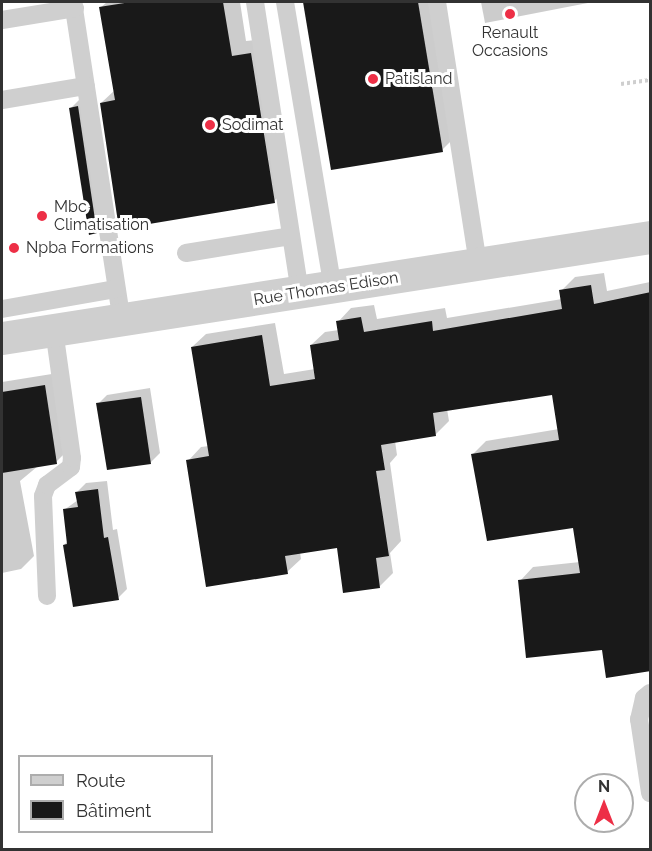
<!DOCTYPE html>
<html>
<head>
<meta charset="utf-8">
<style>
	body { margin:0 }
	#map { position:relative; width:652px; height:851px; overflow:hidden; background:#fff; font-family:Raleway,sans-serif }
	div>[style] { position:absolute }
	[style*='--x'] { left:calc(var(--x)*1px); top:calc(var(--y)*1px); width:calc(var(--w)*1px); rotate:calc(var(--a)*1deg) }
	.shadow>* { inset:0; background:#0003 }
	.building>* { inset:0; background:#191919 }
	.path>* { height:4px; margin-top:-2px; transform-origin:0; background:repeating-linear-gradient(90deg,#cfcfcf 0 3px,transparent 0 6px) }
	.service>* { height:18px; margin:-9px; padding:0 9px; transform-origin:9px; border-radius:9px; background:#cfcfcf }
	.minor>* { height:33px; margin:-16.5px; padding:0 16.5px; transform-origin:16.5px; border-radius:16.5px; background:#cfcfcf }
	.dots>* { width:16px; height:16px; translate:-50% -50%; box-sizing:border-box; border:3px solid #fff; border-radius:50% }
	span { translate:-50% -50%; white-space:nowrap; text-align:center; line-height:1.15; -webkit-text-stroke:6px #fff; paint-order:stroke }
	.poi-label { font-size:16px; color:#323232 }
	.left { translate:0 -50%; text-align:left }
	.street-label { font-size:16px; color:#323232 }
	.frame { position:absolute; inset:0; border:3px solid #323232; pointer-events:none }
	.legend { position:absolute; left:18px; top:755px; width:195px; height:78px; box-sizing:border-box; background:#fff; border:2px solid #adadad; margin:0; padding:8px 10px; list-style:none; font-size:18px; color:#323232 }
	.legend li { display:flex; align-items:center; gap:12px; height:30px }
	.legend b { width:30px; border:2px solid #adadad }
	.north { position:absolute; left:574px; top:773px; width:60px; height:60px; box-sizing:border-box; background:#fff; border:2px solid #adadad; border-radius:50%; rotate:0deg; font-size:16px; font-weight:700; line-height:24px; text-align:center; color:#323232 }
	.north::after { content:''; display:block; margin:auto; width:21px; height:27px; background:#ed2f46; clip-path:polygon(50% 0,100% 100%,50% 72%,0 100%) }
</style>
</head>
<body>
<div id="map">
	<div class="shadow">
		<div style="clip-path:polygon(107px 2px,240px 2px,246px 41px,266px 39px,289px 186px,274px 201px,101px 103px,115px 90px,100px 8px)"></div>
		<div style="clip-path:polygon(305px 2px,436px 2px,458px 134px,442px 150px,332px 168px)"></div>
		<div style="clip-path:polygon(481px 2px,593px 2px,485px 23px)"></div>
		<div style="clip-path:polygon(80px 99px,106px 223px,96px 232px,71px 108px)"></div>
		<div style="clip-path:polygon(604px 273px,607px 291px,650px 282px,650px 670px,603px 649px,520px 581px,533px 567px,580px 562px,574px 526px,473px 454px,486px 441px,559px 429px,553px 393px,447px 409px,449px 421px,436px 434px,395px 441px,397px 455px,390px 463px,401px 541px,390px 553px,393px 573px,379px 587px,338px 546px,300px 552px,301px 559px,287px 572px,188px 461px,201px 447px,209px 446px,192px 347px,206px 334px,275px 323px,284px 374px,315px 369px,311px 345px,325px 332px,339px 330px,338px 322px,351px 308px,374px 305px,377px 319px,445px 308px,447px 318px,562px 299px,561px 291px,575px 277px)"></div>
		<div style="clip-path:polygon(58px 373px,69px 449px,56px 462px,38px 466px,20px 481px,34px 556px,21px 569px,2px 573px,2px 382px)"></div>
		<div style="clip-path:polygon(150px 388px,160px 453px,151px 462px,108px 469px,98px 404px,107px 395px)"></div>
		<div style="clip-path:polygon(107px 481px,113px 530px,117px 529px,127px 589px,118px 598px,64px 545px,68px 541px,64px 510px,78px 500px,77px 492px,86px 483px)"></div>
	</div>
	<div class="building">
		<div style="clip-path:polygon(131px 2px,223px 2px,232px 56px,251px 53px,275px 203px,119px 229px,100px 103px,115px 100px,99px 7px)"></div>
		<div style="clip-path:polygon(303px 2px,418px 2px,443px 152px,331px 170px)"></div>
		<div style="clip-path:polygon(78px 106px,97px 233px,89px 235px,69px 108px)"></div>
		<div style="clip-path:polygon(591px 285px,594px 304px,651px 292px,651px 671px,606px 678px,602px 650px,526px 658px,518px 580px,580px 573px,573px 528px,487px 541px,471px 454px,559px 440px,552px 395px,433px 413px,436px 436px,381px 445px,385px 470px,376px 471px,389px 556px,376px 558px,380px 588px,343px 593px,337px 548px,285px 556px,288px 574px,206px 587px,186px 460px,209px 456px,191px 347px,262px 335px,270px 386px,315px 379px,310px 345px,339px 340px,336px 321px,361px 317px,364px 332px,432px 321px,433px 331px,562px 309px,559px 290px)"></div>
		<div style="clip-path:polygon(45px 385px,57px 464px,2px 473px,2px 392px)"></div>
		<div style="clip-path:polygon(141px 397px,151px 464px,107px 470px,96px 403px)"></div>
		<div style="clip-path:polygon(98px 489px,104px 538px,108px 537px,119px 600px,73px 607px,63px 545px,67px 544px,63px 509px,78px 507px,75px 492px)"></div>
	</div>
	<div class="path">
		<div style="--x:621;--y:84;--w:29;--a:-8"></div>
	</div>
	<div class="service">
		<div style="--x:73;--y:2;--w:323;--a:81.3"></div>
		<div style="--x:255;--y:2;--w:294;--a:81.2"></div>
		<div style="--x:285;--y:2;--w:290;--a:80.5"></div>
		<div style="--x:437;--y:2;--w:266;--a:81.1"></div>
		<div style="--x:2;--y:20;--w:74;--a:-9.3"></div>
		<div style="--x:2;--y:100;--w:85;--a:-9.5"></div>
		<div style="--x:186;--y:253;--w:106;--a:-9.2"></div>
		<div style="--x:2;--y:309;--w:116;--a:-10"></div>
		<div style="--x:47;--y:596;--w:100;--a:-92.3"></div>
		<div style="--x:43;--y:496;--w:12;--a:-70"></div>
		<div style="--x:47;--y:485;--w:30;--a:-37"></div>
		<div style="--x:71;--y:467;--w:9;--a:-84"></div>
		<div style="--x:72;--y:458;--w:129;--a:-98"></div>
		<div style="--x:650;--y:693;--w:8;--a:140"></div>
		<div style="--x:644;--y:698;--w:22;--a:103"></div>
		<div style="--x:639;--y:719;--w:75;--a:81.5"></div>
	</div>
	<div class="minor">
		<div style="--x:2;--y:338;--w:656;--a:-8.86"></div>
	</div>
	<div class="dots">
		<div style="left:510px;top:14px;background:#ed2f46"></div>
		<div style="left:373px;top:79px;background:#ed2f46"></div>
		<div style="left:210px;top:125px;background:#ed2f46"></div>
		<div style="left:42px;top:216px;background:#ed2f46"></div>
		<div style="left:14px;top:248px;background:#ed2f46"></div>
	</div>
	<div class="poi-label">
		<span style="left:510px;top:42px">Renault<br>Occasions</span>
		<span class="left" style="left:385px;top:79px">Patisland</span>
		<span class="left" style="left:222px;top:125px">Sodimat</span>
		<span class="left" style="left:54px;top:216px">Mbc<br>Climatisation</span>
		<span class="left" style="left:26px;top:248px">Npba Formations</span>
	</div>
	<div class="street-label">
		<span style="left:326px;top:289px;rotate:-9deg">Rue Thomas Edison</span>
	</div>
	<div class="frame"></div>
	<ul class="legend">
	<li><b style="height:8px;background:#cfcfcf"></b>Route</li>
	<li><b style="height:16px;background:#191919"></b>Bâtiment</li>
	</ul>
	<div class="north">N</div>
</div>
</body>
</html>
